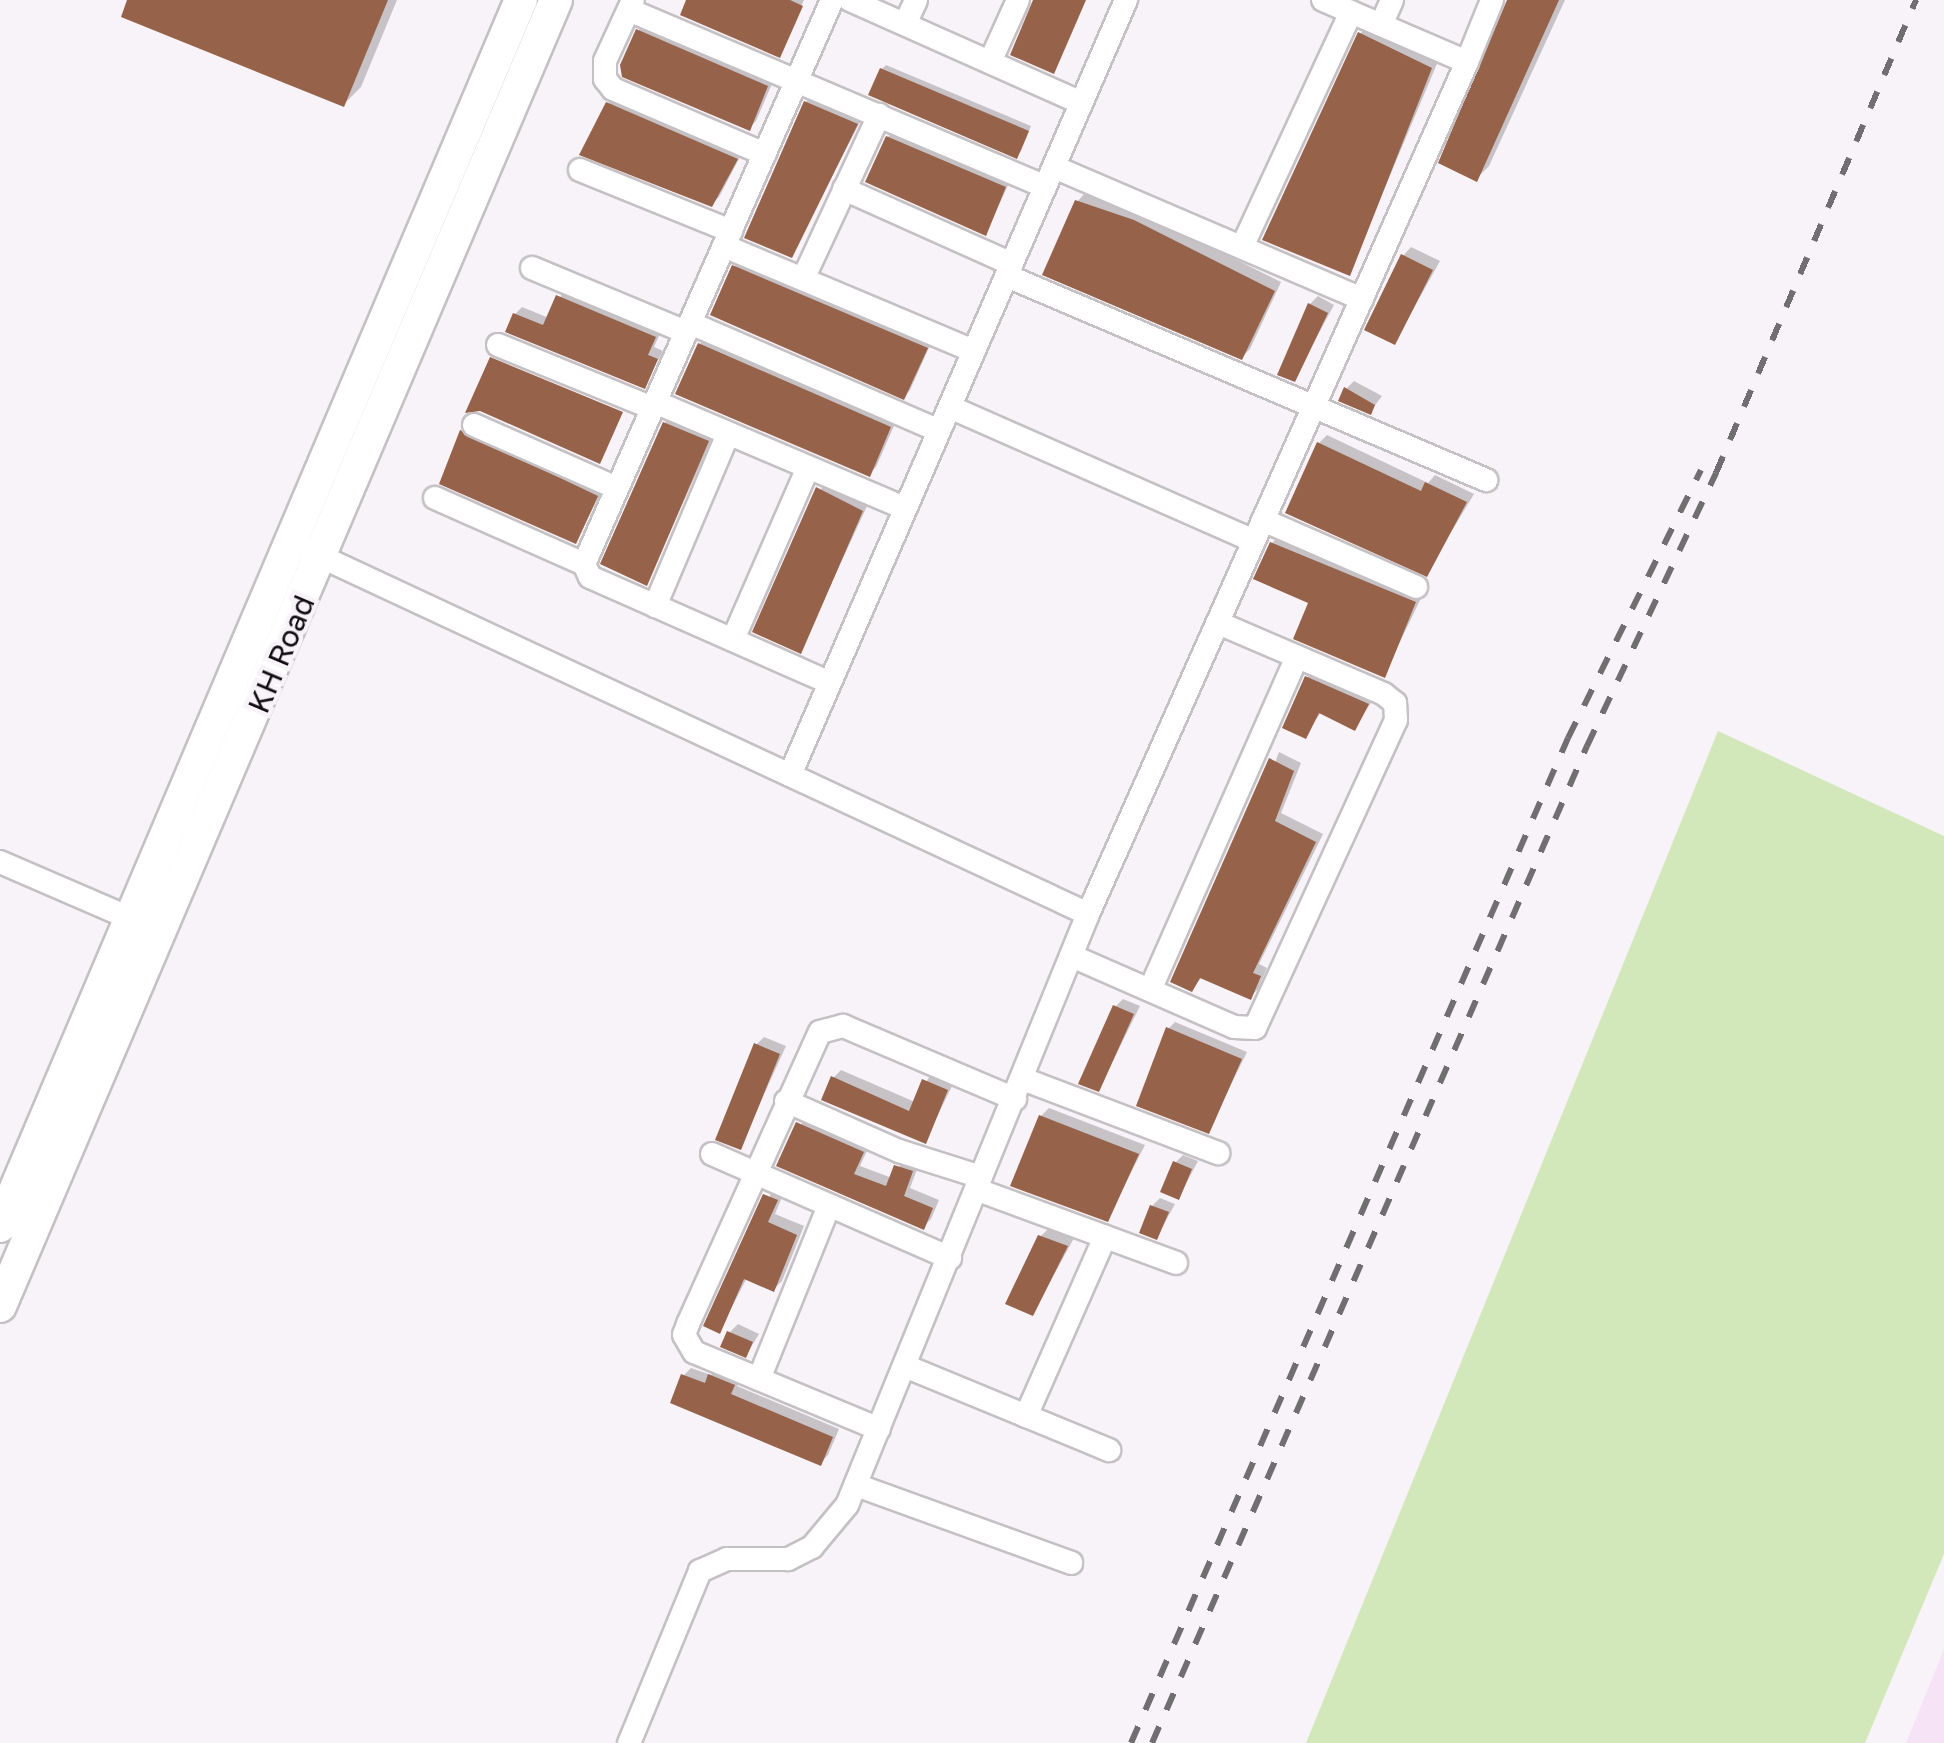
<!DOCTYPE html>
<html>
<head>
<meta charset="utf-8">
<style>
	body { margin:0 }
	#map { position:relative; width:1944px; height:1743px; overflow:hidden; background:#f8f3f8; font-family:"Golos Text",sans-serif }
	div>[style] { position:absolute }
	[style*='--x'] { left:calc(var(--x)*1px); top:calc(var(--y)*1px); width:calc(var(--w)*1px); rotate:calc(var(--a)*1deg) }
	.commercial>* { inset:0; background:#f6e4f6 }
	.green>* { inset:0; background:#d3e8ba }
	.shadow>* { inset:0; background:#0003 }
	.building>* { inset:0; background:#966249 }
	.roads { filter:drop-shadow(2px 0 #c5c0c4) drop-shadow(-2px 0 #c5c0c4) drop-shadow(0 2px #c5c0c4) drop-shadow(0 -2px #c5c0c4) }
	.street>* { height:22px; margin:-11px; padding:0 11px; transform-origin:11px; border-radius:11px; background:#fff }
	.secondary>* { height:32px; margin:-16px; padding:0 16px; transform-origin:16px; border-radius:16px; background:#fff }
	.rail>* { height:6px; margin-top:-3px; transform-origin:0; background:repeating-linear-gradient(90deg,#716e71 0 18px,transparent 0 36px) }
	span { translate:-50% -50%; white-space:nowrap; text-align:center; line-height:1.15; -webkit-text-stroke:9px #f8f3f8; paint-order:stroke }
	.street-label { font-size:30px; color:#0f0d0f }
</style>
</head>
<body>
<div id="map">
	<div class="commercial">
		<div style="clip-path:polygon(1944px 1649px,1944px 1743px,1906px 1743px)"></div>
	</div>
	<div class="green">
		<div style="clip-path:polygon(1718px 731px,1944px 836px,1944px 1554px,1865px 1743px,1306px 1743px)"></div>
	</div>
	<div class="shadow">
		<div style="clip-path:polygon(130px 0,397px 0,361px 87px,344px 104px)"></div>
		<div style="clip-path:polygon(689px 0,804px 0,779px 55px)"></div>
		<div style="clip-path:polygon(1511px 0,1565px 0,1489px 166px,1476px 179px)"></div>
		<div style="clip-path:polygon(645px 24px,774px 79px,756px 121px,749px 128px,638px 31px)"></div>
		<div style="clip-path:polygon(1369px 25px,1439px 59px,1349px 273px,1360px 34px)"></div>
		<div style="clip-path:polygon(886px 65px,1031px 126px,1021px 151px,1017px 156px,882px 69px)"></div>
		<div style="clip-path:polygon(811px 97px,862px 118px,791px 255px,806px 102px)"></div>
		<div style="clip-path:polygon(611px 98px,743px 151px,719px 197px,712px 204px,582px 154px)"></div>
		<div style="clip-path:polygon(894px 131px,1010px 181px,986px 233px,888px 137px)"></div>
		<div style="clip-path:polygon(1085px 193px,1142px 213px,1281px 282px,1250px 349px,1242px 357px,1077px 202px)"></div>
		<div style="clip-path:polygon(1411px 247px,1440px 261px,1395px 342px,1403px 256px)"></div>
		<div style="clip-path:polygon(740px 261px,932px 341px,910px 390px,904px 397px,734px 267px)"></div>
		<div style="clip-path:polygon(565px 289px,662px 329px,654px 347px,663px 351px,644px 386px,515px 314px,522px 307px,549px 318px)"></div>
		<div style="clip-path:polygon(1318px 296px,1334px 305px,1294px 379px,1310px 304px)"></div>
		<div style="clip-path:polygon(707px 337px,897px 419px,876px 467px,869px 474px,700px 344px)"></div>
		<div style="clip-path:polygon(498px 353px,627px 406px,494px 356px)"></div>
		<div style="clip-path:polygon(1354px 381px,1382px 396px,1370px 412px,1346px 389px)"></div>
		<div style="clip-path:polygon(672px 416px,714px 434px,647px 583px,665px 423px)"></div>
		<div style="clip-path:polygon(469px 424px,603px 489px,576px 541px,442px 483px)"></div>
		<div style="clip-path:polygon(1327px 435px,1428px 483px,1435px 475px,1474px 494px,1426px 574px,1319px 443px)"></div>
		<div style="clip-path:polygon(825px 481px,868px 504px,800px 651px,756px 631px)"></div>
		<div style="clip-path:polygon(1280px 535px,1423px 594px,1384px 675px,1311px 602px,1272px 543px)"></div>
		<div style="clip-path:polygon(1315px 670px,1375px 696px,1355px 728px,1321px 712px,1305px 736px,1307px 678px)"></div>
		<div style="clip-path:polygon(1279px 752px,1301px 763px,1281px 813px,1323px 834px,1259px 964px,1267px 968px,1258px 989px,1250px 997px,1202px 977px,1192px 989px)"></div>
		<div style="clip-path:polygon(1123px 999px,1140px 1006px,1099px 1089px,1115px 1007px)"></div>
		<div style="clip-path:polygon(1175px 1022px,1247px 1052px,1208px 1131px,1168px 1029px)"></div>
		<div style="clip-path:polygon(764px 1037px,786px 1046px,740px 1147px,756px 1045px)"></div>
		<div style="clip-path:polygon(841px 1070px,915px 1102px,932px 1072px,954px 1082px,925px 1141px,833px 1078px)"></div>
		<div style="clip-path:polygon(1049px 1108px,1145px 1145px,1107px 1219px,1041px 1116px)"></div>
		<div style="clip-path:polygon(806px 1116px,870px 1144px,860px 1166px,892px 1178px,904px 1159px,919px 1164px,910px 1188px,939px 1200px,931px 1219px,923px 1227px,779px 1164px)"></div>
		<div style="clip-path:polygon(1183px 1155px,1198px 1161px,1179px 1197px,1175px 1163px)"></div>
		<div style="clip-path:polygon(773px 1188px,784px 1192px,775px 1214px,804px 1226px,782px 1281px,774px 1289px,747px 1278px,719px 1331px)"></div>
		<div style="clip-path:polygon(1160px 1198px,1175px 1204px,1157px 1237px,1152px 1206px)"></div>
		<div style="clip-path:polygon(1049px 1228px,1074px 1238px,1033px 1313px,1041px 1236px)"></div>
		<div style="clip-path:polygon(738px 1324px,759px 1334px,746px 1355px,730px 1332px)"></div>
		<div style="clip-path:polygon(691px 1368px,711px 1375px,718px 1368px,740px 1377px,737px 1386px,839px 1429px,828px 1455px,821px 1463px,684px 1375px)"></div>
	</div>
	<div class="building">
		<div style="clip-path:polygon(127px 0,388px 0,344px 107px,121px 17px)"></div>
		<div style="clip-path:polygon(686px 0,790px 0,803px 6px,780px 58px,680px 15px)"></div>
		<div style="clip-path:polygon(1033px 0,1086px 0,1054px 74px,1010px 55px)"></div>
		<div style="clip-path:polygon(1507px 0,1559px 0,1477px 182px,1438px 163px)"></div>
		<div style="clip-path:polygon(636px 29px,768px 86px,750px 131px,622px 77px,620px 65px)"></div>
		<div style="clip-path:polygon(1358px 32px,1432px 68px,1350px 276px,1262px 240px)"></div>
		<div style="clip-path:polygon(880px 68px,1029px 131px,1017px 159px,868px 95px)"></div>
		<div style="clip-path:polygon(804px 101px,858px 124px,792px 258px,744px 238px)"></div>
		<div style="clip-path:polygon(606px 102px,738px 159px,712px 207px,579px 155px)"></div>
		<div style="clip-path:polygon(886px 136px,1006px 187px,986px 236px,865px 182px)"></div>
		<div style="clip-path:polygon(1075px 200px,1134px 220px,1275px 291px,1242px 360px,1042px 275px)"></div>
		<div style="clip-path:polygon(1401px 254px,1433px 270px,1395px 345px,1364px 330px)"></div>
		<div style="clip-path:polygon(732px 265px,928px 348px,904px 400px,710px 315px)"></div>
		<div style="clip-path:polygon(556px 295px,656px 337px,648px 355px,658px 359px,645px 389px,505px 332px,513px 313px,543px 325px)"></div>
		<div style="clip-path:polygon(1308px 303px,1328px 313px,1295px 382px,1277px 375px)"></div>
		<div style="clip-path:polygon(698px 343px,891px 427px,870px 477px,675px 394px)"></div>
		<div style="clip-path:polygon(490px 357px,623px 412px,600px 464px,480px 411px,465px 413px)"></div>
		<div style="clip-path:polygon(1344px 387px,1375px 405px,1371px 415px,1338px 401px)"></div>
		<div style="clip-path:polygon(663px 422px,709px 441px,647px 586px,600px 564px)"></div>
		<div style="clip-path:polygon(460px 430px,598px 496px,576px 544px,439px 484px)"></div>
		<div style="clip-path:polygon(1317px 442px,1421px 491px,1425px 482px,1467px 502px,1427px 577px,1285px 513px)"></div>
		<div style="clip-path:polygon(816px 487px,863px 511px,801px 654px,752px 632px)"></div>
		<div style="clip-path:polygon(1270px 542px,1416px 602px,1385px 678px,1293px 639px,1308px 603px,1253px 579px)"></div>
		<div style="clip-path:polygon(1305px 676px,1369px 704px,1355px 731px,1319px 713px,1306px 739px,1282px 728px)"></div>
		<div style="clip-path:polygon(1269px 758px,1294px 771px,1275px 821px,1316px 842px,1253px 973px,1261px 976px,1251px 1000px,1200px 978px,1192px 992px,1170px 982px)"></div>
		<div style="clip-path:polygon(1113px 1005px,1134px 1014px,1099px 1092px,1078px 1084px)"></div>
		<div style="clip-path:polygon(1166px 1027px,1242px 1059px,1209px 1134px,1136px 1106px)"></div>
		<div style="clip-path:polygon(754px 1043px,780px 1054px,741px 1150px,715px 1140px)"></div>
		<div style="clip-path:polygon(831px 1076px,909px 1111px,922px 1079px,948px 1090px,926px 1144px,821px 1100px)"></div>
		<div style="clip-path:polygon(1039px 1115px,1139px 1154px,1108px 1222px,1010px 1186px)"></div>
		<div style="clip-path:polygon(796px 1122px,864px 1152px,854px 1174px,886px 1186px,894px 1165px,913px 1171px,904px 1196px,933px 1208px,924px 1230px,776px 1166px)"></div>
		<div style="clip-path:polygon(1173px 1161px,1192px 1169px,1179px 1200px,1160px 1192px)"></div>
		<div style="clip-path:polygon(763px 1194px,778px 1200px,768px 1222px,797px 1235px,774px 1292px,744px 1279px,720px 1334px,703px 1326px)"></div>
		<div style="clip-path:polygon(1150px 1205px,1169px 1212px,1157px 1240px,1139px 1233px)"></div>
		<div style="clip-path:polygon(1038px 1235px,1068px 1246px,1033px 1316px,1005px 1304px)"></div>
		<div style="clip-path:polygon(727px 1331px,753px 1342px,746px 1358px,720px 1347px)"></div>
		<div style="clip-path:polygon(681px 1374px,705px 1383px,708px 1374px,735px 1385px,731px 1394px,833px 1437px,821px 1466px,670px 1403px)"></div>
	</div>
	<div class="roads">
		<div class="street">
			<div style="--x:633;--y:0;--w:67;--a:114.7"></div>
			<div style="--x:605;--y:61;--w:18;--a:90"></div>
			<div style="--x:605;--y:79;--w:13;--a:51"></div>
			<div style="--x:613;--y:89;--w:165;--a:23.2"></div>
			<div style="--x:850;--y:0;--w:253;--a:24"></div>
			<div style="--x:1323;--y:0;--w:157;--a:23.3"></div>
			<div style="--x:1467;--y:62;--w:67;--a:-68"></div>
			<div style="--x:629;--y:10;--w:452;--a:23"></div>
			<div style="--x:905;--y:24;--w:26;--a:-65"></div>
			<div style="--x:1381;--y:25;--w:27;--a:-66"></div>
			<div style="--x:990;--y:62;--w:68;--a:-65.7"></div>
			<div style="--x:1054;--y:167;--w:335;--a:23.2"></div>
			<div style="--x:580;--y:170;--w:163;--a:22"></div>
			<div style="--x:844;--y:189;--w:184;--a:24.1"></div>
			<div style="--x:724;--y:246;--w:271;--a:22.8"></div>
			<div style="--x:1242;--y:247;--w:259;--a:-65.1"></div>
			<div style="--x:532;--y:268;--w:167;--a:22.6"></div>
			<div style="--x:1007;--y:276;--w:521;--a:23.07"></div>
			<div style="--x:803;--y:279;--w:181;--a:-65.1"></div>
			<div style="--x:690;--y:323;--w:271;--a:23.4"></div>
			<div style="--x:498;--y:345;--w:166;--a:22.2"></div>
			<div style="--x:655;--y:402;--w:272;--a:23"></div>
			<div style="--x:950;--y:407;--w:332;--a:23.8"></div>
			<div style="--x:474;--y:425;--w:156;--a:23.8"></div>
			<div style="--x:435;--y:498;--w:163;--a:23.9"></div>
			<div style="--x:584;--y:564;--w:616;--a:-66.26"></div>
			<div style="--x:1263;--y:520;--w:167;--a:23.6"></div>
			<div style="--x:309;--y:551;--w:859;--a:24.98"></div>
			<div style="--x:1088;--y:914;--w:638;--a:112.18"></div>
			<div style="--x:847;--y:1505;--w:55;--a:129.8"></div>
			<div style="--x:812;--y:1547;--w:27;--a:153"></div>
			<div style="--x:788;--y:1559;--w:61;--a:180"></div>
			<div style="--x:727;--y:1559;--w:30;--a:156"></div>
			<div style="--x:700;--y:1571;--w:186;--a:112.4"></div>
			<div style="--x:584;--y:564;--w:14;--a:65"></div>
			<div style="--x:590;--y:577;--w:262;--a:23.8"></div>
			<div style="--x:655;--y:606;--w:187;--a:-67"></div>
			<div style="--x:734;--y:637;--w:182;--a:-66.4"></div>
			<div style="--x:790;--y:775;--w:845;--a:-66.56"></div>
			<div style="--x:0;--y:862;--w:156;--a:23.4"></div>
			<div style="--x:1088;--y:914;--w:932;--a:-66.02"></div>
			<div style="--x:1074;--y:957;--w:175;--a:23.6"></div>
			<div style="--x:1234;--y:1027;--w:21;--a:3"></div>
			<div style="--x:1255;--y:1028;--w:339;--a:-65.4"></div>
			<div style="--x:1396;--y:720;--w:17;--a:-93"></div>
			<div style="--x:1395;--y:703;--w:14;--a:-141"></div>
			<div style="--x:1384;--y:694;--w:181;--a:-156.8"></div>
			<div style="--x:1150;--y:990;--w:364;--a:-66.2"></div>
			<div style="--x:1023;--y:1079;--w:209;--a:20.8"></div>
			<div style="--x:786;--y:1101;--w:124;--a:23.9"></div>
			<div style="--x:899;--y:1151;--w:86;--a:17.6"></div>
			<div style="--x:712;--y:1154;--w:260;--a:23.6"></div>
			<div style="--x:978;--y:1190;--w:211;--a:20.2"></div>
			<div style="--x:905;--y:1366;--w:221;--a:22.4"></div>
			<div style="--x:759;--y:1379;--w:187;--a:-68"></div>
			<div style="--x:1026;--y:1416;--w:196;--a:-66.2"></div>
			<div style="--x:879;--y:1429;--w:200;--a:-157.4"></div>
			<div style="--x:694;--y:1352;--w:20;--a:-120"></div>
			<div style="--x:684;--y:1335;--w:12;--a:-70"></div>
			<div style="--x:688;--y:1324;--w:320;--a:-65.7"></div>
			<div style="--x:820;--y:1032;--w:24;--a:-15"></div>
			<div style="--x:843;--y:1026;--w:187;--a:23"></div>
			<div style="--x:856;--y:1485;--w:229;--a:19.9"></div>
		</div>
		<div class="secondary">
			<div style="--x:0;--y:1226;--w:1332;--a:-66.98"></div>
			<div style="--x:0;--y:1306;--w:1419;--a:-66.94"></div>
		</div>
	</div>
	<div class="rail">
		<div style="--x:1131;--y:1743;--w:1096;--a:-66.5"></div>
		<div style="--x:1568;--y:738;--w:299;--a:-63.6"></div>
		<div style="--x:1152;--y:1743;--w:1088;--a:-66.43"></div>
		<div style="--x:1587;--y:746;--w:302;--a:-64.7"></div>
		<div style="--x:1716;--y:473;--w:514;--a:-67.08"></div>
	</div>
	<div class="street-label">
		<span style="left:281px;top:654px;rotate:-67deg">KH Road</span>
	</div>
</div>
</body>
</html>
